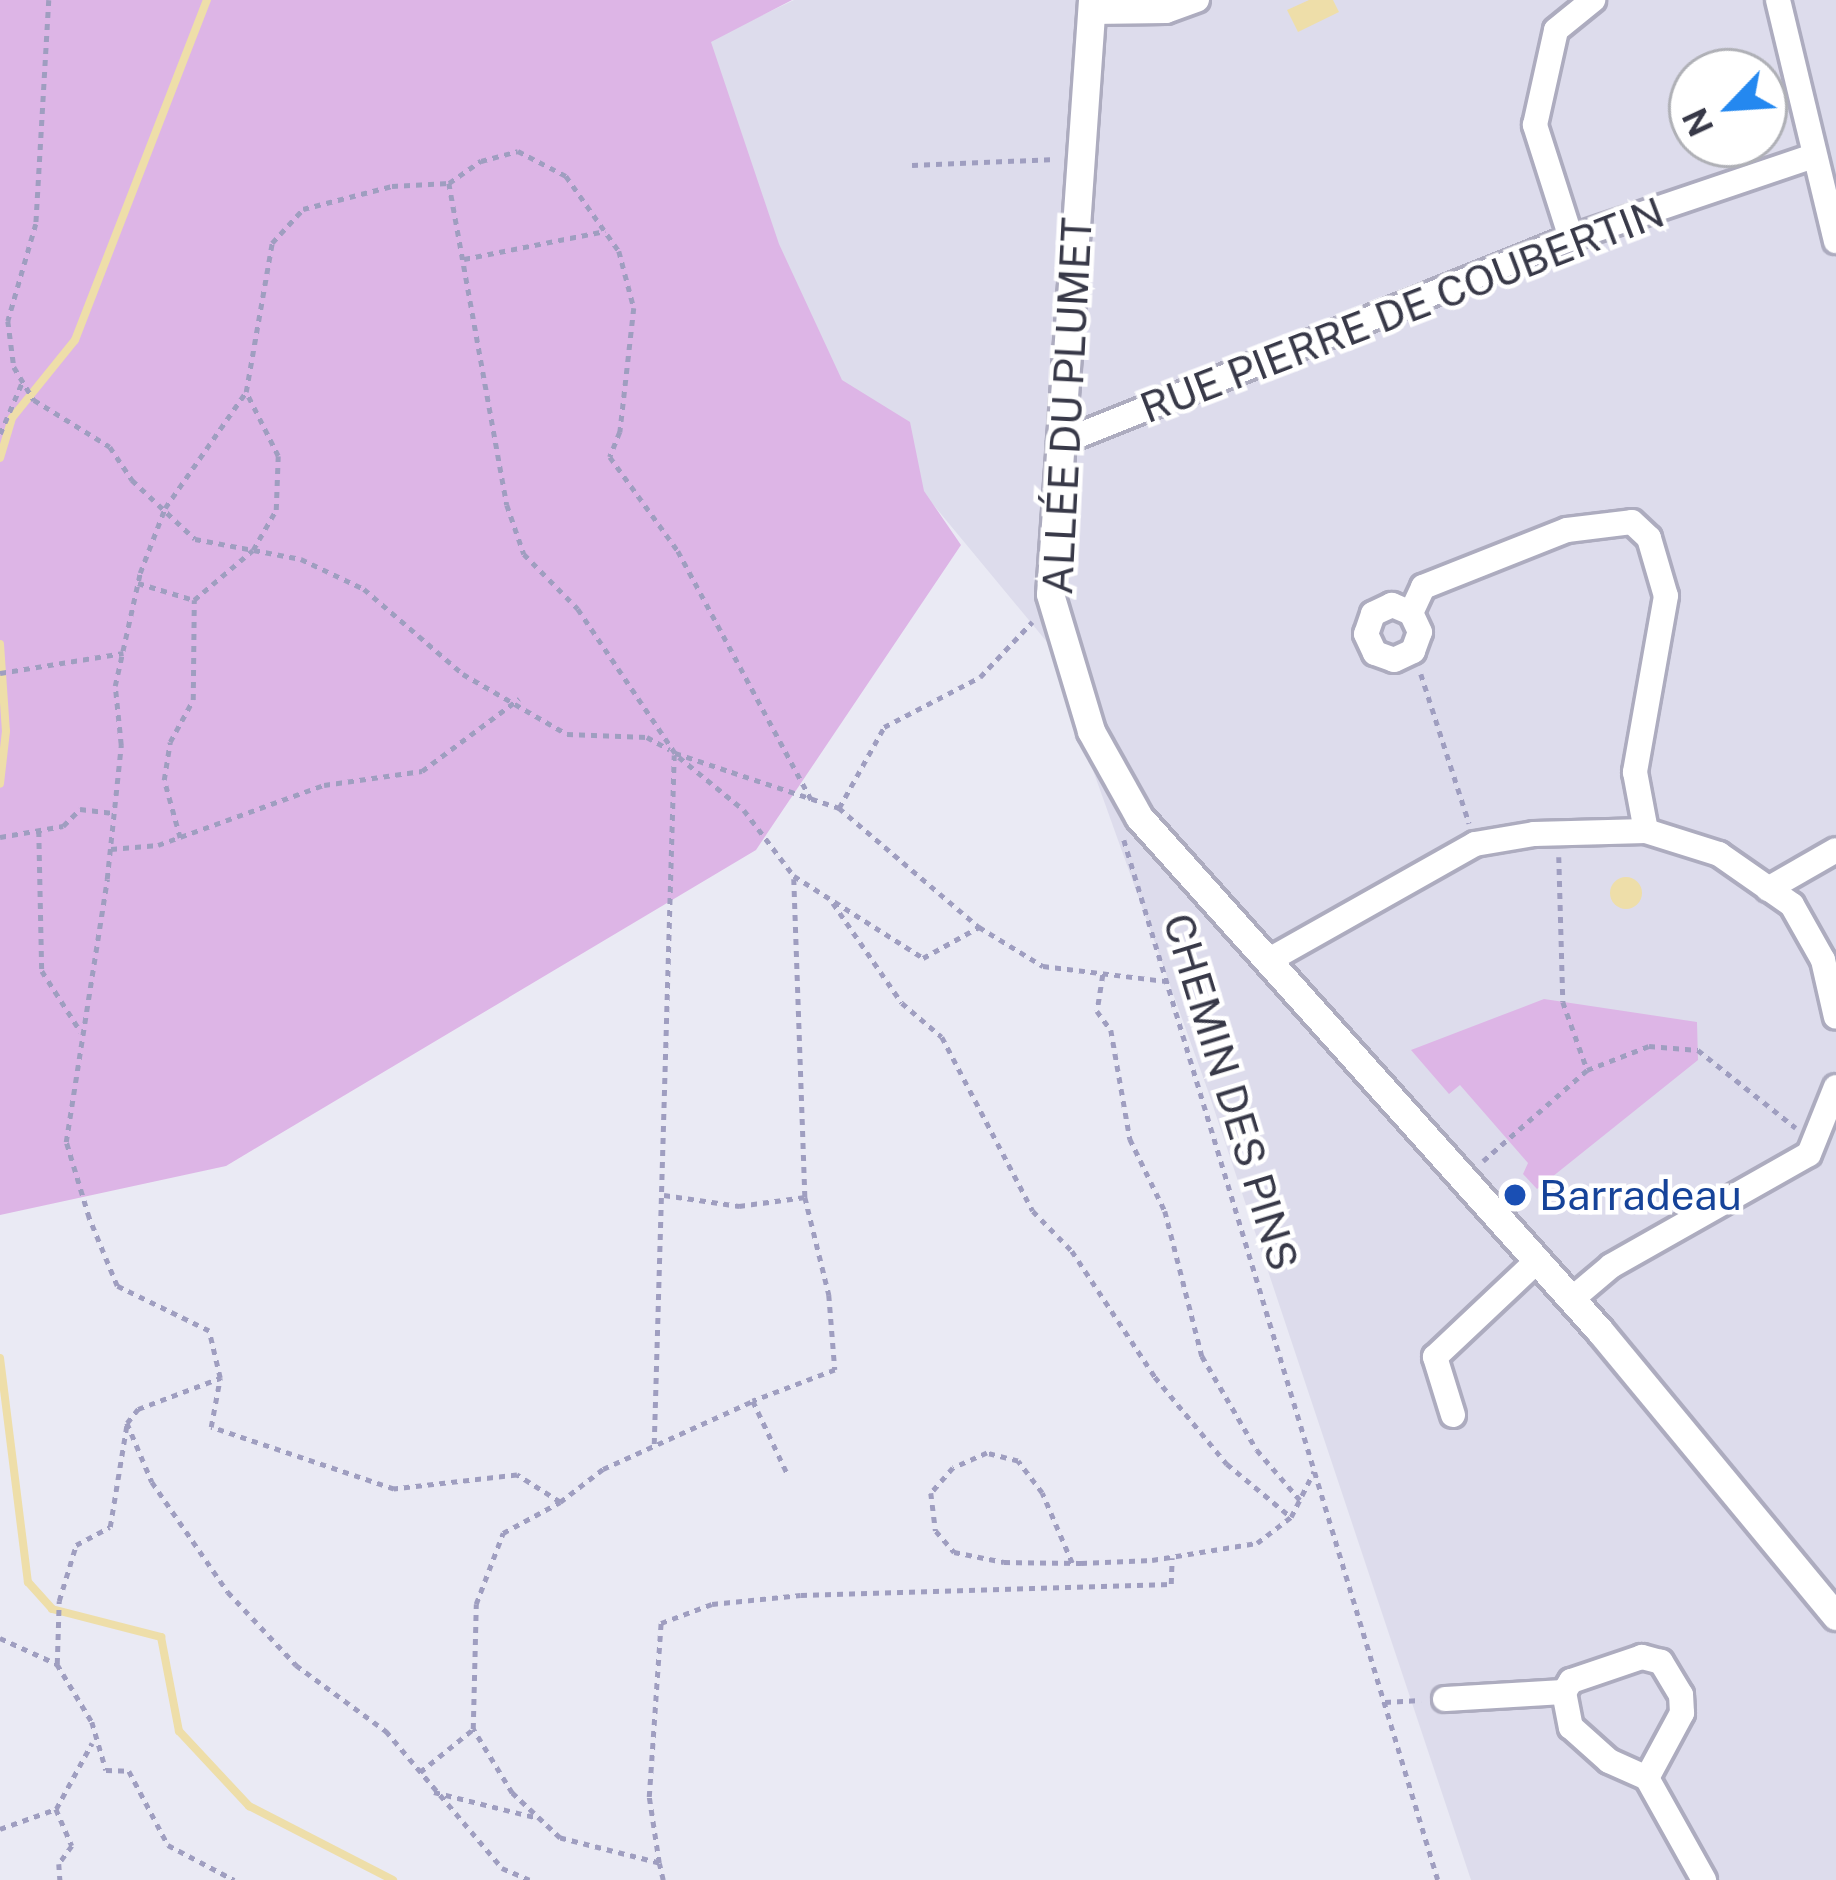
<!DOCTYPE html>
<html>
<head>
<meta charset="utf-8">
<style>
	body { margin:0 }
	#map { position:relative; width:1836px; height:1880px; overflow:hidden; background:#eaeaf4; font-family:"Public Sans",sans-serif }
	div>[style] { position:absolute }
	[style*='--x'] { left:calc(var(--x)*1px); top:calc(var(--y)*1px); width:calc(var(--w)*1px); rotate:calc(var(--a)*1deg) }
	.residential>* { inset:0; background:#dddcec }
	.green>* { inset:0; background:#ddb5e6 }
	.water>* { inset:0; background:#eedea9 }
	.round { border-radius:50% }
	.stream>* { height:8px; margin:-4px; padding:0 4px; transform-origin:4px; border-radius:4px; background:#eedea9 }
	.path>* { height:4.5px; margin-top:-2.25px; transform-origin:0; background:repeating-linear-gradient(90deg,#9f9ec0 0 6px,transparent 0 12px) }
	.roads { filter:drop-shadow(3px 0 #adacbf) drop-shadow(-3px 0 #adacbf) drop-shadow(0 3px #adacbf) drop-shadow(0 -3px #adacbf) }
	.minor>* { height:24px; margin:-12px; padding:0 12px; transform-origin:12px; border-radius:12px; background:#fff }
	.tertiary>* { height:27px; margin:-13.5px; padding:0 13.5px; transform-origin:13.5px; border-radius:13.5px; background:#fff }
	.dots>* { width:33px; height:33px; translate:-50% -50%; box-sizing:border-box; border:6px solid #fff; border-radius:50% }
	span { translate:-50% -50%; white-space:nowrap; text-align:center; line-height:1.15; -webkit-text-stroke:9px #fff; paint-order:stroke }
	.street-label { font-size:42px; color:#383948 }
	.transit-label { font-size:42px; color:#164399 }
	.left { translate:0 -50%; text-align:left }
	.north { position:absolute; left:1668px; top:48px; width:120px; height:120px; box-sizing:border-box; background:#fff; border:3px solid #afb0b6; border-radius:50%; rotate:245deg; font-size:33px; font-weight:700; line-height:48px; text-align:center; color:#383948 }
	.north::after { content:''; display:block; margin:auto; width:42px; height:54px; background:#2488f0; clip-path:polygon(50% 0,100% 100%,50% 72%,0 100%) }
</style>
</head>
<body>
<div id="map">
	<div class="residential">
		<div style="clip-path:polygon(evenodd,794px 0,1836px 0,1836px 1880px,1471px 1880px,1208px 1091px,1047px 642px,835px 386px,760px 217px,708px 41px,794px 0,1692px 72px,1764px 72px,1764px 144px,1692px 144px,1692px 72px)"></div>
	</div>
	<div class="green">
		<div style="clip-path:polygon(0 0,792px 0,711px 42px,779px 244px,842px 380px,910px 422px,924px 491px,961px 545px,756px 850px,226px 1166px,0 1215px)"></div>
		<div style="clip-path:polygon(1544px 999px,1697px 1022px,1698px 1060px,1537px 1189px,1523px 1174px,1528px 1163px,1460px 1085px,1449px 1094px,1411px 1050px)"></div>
	</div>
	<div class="water">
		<div style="clip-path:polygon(1309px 0,1333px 0,1339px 12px,1298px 32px,1287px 10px)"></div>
		<div class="round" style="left:1610px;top:877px;width:32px;height:32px"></div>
	</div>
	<div class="stream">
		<div style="--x:0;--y:458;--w:42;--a:-73.3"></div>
		<div style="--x:12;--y:418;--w:100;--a:-51.1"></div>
		<div style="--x:75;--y:340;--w:365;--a:-68.8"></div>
		<div style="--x:0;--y:644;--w:87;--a:86.1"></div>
		<div style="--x:6;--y:731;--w:53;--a:96.5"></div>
		<div style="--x:0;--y:1358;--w:226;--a:82.9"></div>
		<div style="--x:28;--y:1582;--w:36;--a:48"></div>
		<div style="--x:52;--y:1609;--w:113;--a:14.4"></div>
		<div style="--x:161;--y:1637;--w:96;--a:79.2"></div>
		<div style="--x:179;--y:1731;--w:103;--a:47"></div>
		<div style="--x:249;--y:1806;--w:162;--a:27.2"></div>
	</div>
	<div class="path">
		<div style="--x:49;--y:0;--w:224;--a:93.3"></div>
		<div style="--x:36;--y:224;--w:101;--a:106.1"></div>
		<div style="--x:8;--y:321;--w:46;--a:82.6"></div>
		<div style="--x:14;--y:367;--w:39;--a:59"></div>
		<div style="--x:34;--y:400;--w:89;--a:31.7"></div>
		<div style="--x:110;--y:447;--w:40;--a:56"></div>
		<div style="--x:132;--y:480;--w:86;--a:43.1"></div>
		<div style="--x:195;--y:539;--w:108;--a:10.7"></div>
		<div style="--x:301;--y:559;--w:70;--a:25.5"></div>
		<div style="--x:364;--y:589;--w:130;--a:40.6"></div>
		<div style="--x:463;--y:674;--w:120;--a:30"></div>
		<div style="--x:567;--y:734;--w:80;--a:2.1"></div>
		<div style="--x:647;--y:737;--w:26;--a:29"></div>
		<div style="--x:912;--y:165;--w:144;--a:-2.4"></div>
		<div style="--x:449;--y:183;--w:39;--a:-35"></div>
		<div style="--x:481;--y:161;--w:38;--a:-15"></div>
		<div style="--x:518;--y:151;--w:54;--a:27.5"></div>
		<div style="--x:566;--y:176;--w:92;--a:54.8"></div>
		<div style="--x:619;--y:251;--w:59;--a:75.3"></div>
		<div style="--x:634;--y:308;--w:125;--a:96.4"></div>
		<div style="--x:620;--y:432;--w:27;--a:112"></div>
		<div style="--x:610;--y:457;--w:116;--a:54.1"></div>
		<div style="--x:678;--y:551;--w:284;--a:61.8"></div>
		<div style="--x:464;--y:259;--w:144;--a:-11.2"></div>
		<div style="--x:0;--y:434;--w:59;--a:-66.9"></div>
		<div style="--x:138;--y:583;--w:59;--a:16.9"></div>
		<div style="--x:194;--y:600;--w:77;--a:-40.3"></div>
		<div style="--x:253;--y:550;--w:46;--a:-60.1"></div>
		<div style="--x:276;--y:510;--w:54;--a:-87.9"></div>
		<div style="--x:278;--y:456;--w:72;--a:-116.6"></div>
		<div style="--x:0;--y:673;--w:125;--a:-9.2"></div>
		<div style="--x:1421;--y:674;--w:157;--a:72.1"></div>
		<div style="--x:679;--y:757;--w:84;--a:39.2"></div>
		<div style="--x:744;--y:810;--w:83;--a:52.9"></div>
		<div style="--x:794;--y:876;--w:153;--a:32.4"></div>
		<div style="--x:923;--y:958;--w:64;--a:-29"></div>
		<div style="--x:979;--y:927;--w:75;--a:31.4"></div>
		<div style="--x:1043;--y:966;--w:124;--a:7"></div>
		<div style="--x:839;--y:808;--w:184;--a:40.4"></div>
		<div style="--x:39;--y:831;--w:140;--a:88.8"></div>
		<div style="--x:42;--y:971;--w:72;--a:57.4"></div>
		<div style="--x:0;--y:837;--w:64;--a:-9.9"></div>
		<div style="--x:63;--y:826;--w:24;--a:-45"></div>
		<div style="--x:80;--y:809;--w:31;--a:7"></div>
		<div style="--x:180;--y:838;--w:60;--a:-105.4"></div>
		<div style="--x:164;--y:780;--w:38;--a:-81"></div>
		<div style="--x:170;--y:742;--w:48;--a:-61.3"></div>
		<div style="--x:193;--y:700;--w:100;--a:-89.4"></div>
		<div style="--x:1124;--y:840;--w:1086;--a:73.2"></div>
		<div style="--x:111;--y:849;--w:47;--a:-4.9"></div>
		<div style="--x:158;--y:845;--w:177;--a:-19.9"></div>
		<div style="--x:324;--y:785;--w:99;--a:-8.1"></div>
		<div style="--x:422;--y:771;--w:121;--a:-36.6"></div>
		<div style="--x:1559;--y:857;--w:145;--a:88.4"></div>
		<div style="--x:1563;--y:1002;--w:71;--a:70.3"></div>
		<div style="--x:794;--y:879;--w:318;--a:88"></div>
		<div style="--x:833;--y:903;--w:121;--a:55.4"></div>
		<div style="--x:902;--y:1003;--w:52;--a:40.4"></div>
		<div style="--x:942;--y:1037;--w:196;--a:62.4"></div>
		<div style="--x:1033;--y:1211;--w:56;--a:45.7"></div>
		<div style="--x:1072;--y:1251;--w:151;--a:56.6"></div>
		<div style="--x:1155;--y:1377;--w:113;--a:50.4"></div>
		<div style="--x:1227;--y:1464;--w:83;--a:39.6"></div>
		<div style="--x:1103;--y:975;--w:36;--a:99"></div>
		<div style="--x:1097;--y:1011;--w:24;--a:54"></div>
		<div style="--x:1111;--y:1030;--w:111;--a:80.1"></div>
		<div style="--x:1130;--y:1139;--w:80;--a:64.1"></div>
		<div style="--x:1165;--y:1211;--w:150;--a:75.7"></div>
		<div style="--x:1202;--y:1356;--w:109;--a:59.7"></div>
		<div style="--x:1257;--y:1450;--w:66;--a:49.3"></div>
		<div style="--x:1483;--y:1161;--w:138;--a:-41.2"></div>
		<div style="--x:1587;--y:1070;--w:66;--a:-21.2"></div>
		<div style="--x:1649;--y:1046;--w:49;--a:4.7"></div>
		<div style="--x:1698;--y:1050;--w:125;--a:38.5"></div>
		<div style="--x:664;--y:1195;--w:76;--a:8.3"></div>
		<div style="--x:739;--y:1206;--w:67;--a:-7.8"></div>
		<div style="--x:805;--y:1197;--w:101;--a:76.2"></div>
		<div style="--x:829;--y:1295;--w:75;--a:85.4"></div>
		<div style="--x:835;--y:1370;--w:88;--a:159.3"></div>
		<div style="--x:127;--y:1423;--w:64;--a:67"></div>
		<div style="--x:152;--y:1482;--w:134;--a:55.4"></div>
		<div style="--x:228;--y:1592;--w:100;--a:47"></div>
		<div style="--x:296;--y:1665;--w:112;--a:36.3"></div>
		<div style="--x:386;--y:1731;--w:180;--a:49.7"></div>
		<div style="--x:502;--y:1868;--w:30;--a:23"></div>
		<div style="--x:654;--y:1444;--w:689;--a:-88.34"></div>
		<div style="--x:560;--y:1502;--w:54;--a:-37.5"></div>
		<div style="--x:603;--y:1469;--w:165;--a:-24.4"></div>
		<div style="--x:753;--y:1401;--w:82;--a:64.7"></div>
		<div style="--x:1072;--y:1563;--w:76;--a:-113.2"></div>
		<div style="--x:1042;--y:1493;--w:40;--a:-127"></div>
		<div style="--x:1018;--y:1461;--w:32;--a:-166"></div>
		<div style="--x:987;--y:1453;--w:37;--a:156"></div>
		<div style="--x:953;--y:1468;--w:33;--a:131"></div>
		<div style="--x:931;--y:1493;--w:38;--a:83"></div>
		<div style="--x:936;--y:1531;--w:28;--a:49"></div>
		<div style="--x:954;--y:1552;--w:51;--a:11.3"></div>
		<div style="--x:1004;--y:1562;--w:77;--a:0.7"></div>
		<div style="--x:1081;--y:1563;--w:71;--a:-2.4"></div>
		<div style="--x:1152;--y:1560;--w:106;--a:-9.2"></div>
		<div style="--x:1257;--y:1543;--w:43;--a:-37.4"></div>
		<div style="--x:1291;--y:1517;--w:51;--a:-63.4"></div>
		<div style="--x:0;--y:1638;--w:63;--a:24.5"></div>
		<div style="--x:57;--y:1664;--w:63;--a:-88.2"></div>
		<div style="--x:59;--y:1601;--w:59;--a:-73.1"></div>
		<div style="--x:76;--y:1545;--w:38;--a:-28"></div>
		<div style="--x:110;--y:1527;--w:105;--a:-80.7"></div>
		<div style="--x:127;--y:1423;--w:18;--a:-52"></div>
		<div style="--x:138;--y:1409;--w:88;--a:-20.7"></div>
		<div style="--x:57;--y:1664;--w:68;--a:58.9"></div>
		<div style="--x:92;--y:1722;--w:50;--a:73.7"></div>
		<div style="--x:106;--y:1770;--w:23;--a:2"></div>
		<div style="--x:129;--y:1771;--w:84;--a:62.2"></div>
		<div style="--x:168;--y:1845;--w:75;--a:27.9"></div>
		<div style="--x:1385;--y:1702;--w:36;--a:-3"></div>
		<div style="--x:420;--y:1772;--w:67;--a:-38.9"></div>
		<div style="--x:434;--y:1792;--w:103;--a:14"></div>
		<div style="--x:56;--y:1809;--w:75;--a:-61.4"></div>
		<div style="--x:0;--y:1829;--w:59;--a:-19.7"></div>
		<div style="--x:56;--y:1809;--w:40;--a:66.6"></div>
		<div style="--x:72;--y:1846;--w:22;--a:126"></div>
		<div style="--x:59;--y:1864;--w:16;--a:86"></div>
		<div style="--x:659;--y:1863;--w:67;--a:-98.6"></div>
		<div style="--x:649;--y:1797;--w:174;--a:-86.1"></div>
		<div style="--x:661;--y:1623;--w:54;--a:-20.4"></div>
		<div style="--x:712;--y:1604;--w:89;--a:-5.8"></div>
		<div style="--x:801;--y:1595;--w:370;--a:-1.7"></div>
		<div style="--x:1171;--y:1584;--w:26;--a:-88"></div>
		<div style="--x:663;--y:1880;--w:17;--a:-103"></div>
		<div style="--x:659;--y:1863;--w:102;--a:-165.8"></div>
		<div style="--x:560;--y:1838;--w:66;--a:-136.8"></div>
		<div style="--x:512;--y:1793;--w:75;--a:-121.4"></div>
		<div style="--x:473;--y:1729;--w:125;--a:-88.6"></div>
		<div style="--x:476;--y:1604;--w:76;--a:-69.2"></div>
		<div style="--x:503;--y:1533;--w:65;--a:-28.5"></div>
		<div style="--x:560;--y:1502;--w:51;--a:-147.9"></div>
		<div style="--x:517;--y:1475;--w:124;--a:173.5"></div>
		<div style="--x:394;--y:1489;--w:193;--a:-161.3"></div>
		<div style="--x:211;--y:1427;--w:50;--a:-79.6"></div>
		<div style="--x:220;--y:1378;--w:48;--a:-103.2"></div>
		<div style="--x:209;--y:1331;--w:102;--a:-153.9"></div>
		<div style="--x:117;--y:1286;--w:74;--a:-112.4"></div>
		<div style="--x:89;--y:1218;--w:79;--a:-106.8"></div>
		<div style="--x:66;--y:1142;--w:266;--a:-81.1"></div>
		<div style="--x:107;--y:879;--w:135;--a:-84"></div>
		<div style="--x:121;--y:745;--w:59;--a:-95.8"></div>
		<div style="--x:115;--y:686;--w:116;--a:-77.5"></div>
		<div style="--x:140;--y:573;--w:70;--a:-69"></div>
		<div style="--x:165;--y:508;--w:141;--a:-55.1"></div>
		<div style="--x:246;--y:392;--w:151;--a:-80.1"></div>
		<div style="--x:272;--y:243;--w:46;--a:-47.6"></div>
		<div style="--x:303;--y:209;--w:92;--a:-14.5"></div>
		<div style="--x:392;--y:186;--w:57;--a:-3"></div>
		<div style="--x:449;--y:183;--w:327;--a:79.8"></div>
		<div style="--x:507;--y:505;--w:52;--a:70.9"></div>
		<div style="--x:524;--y:554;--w:77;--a:45.5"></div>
		<div style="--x:578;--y:609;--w:174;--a:56"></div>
		<div style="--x:675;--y:753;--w:173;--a:18.5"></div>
		<div style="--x:839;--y:808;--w:93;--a:-60.9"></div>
		<div style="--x:884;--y:727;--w:108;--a:-27.5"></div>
		<div style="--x:980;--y:677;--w:76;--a:-46.6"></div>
	</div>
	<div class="roads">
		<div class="minor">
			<div style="--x:1778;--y:0;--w:248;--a:76.5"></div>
			<div style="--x:1091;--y:12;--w:75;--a:-0.8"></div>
			<div style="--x:1166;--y:11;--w:33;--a:-20"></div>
			<div style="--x:1571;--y:238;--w:119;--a:-107.7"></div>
			<div style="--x:1535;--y:125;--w:97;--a:-77.5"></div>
			<div style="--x:1556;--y:30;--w:48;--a:-39"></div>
			<div style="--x:1060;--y:443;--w:551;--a:-21.86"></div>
			<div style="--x:1571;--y:238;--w:256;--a:-18.7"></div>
			<div style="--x:1411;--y:613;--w:21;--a:-157"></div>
			<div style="--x:1392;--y:605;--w:21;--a:155"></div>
			<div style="--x:1373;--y:614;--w:21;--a:109"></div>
			<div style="--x:1366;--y:634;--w:21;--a:65"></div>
			<div style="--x:1375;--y:653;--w:20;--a:20"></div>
			<div style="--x:1394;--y:660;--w:21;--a:-25"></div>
			<div style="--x:1413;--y:651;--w:20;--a:-70"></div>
			<div style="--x:1420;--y:632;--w:21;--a:-115"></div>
			<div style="--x:1411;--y:613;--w:29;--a:-65"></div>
			<div style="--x:1423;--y:587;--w:155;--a:-21.6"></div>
			<div style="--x:1567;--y:530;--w:65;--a:-7"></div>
			<div style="--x:1632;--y:522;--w:23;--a:43"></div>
			<div style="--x:1649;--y:538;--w:60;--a:73.7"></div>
			<div style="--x:1666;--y:596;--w:179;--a:100"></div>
			<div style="--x:1635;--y:772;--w:60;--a:79.4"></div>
			<div style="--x:1768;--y:889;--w:78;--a:-29.8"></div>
			<div style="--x:1271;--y:959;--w:234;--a:-29.4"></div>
			<div style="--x:1475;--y:844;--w:60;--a:-9.6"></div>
			<div style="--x:1534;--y:834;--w:112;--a:-1.5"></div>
			<div style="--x:1646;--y:831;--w:77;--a:17.5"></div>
			<div style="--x:1719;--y:854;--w:89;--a:34.9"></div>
			<div style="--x:1792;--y:905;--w:63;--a:60.6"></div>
			<div style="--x:1823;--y:960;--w:58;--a:77.2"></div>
			<div style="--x:1572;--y:1299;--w:51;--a:-40.2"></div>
			<div style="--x:1611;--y:1266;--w:227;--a:-29.5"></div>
			<div style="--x:1809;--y:1154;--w:72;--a:-68.1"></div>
			<div style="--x:1453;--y:1415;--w:61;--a:-107.2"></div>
			<div style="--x:1435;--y:1357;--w:140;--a:-43.3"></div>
			<div style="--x:1445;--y:1699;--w:119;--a:-3.4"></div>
			<div style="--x:1647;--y:1778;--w:74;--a:-61.7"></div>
			<div style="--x:1682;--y:1713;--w:18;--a:-93"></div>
			<div style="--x:1681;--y:1695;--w:39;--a:-121"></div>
			<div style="--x:1661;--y:1662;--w:20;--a:-165"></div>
			<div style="--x:1642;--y:1657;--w:75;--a:161.3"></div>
			<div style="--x:1571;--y:1681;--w:13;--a:122"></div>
			<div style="--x:1564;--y:1692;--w:36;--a:79"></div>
			<div style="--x:1571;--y:1727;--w:51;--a:41.8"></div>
			<div style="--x:1609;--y:1761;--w:42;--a:24.1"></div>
			<div style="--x:1647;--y:1778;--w:117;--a:60.8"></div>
		</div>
		<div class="tertiary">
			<div style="--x:1092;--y:0;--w:595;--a:94.04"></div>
			<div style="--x:1050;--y:594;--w:143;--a:73.3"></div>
			<div style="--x:1091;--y:731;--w:98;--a:60.8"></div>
			<div style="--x:1139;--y:817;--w:690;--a:48.11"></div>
			<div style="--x:1600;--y:1331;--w:370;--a:50.4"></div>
		</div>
	</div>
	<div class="dots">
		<div style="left:1515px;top:1195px;background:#1a4fb4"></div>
	</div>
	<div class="street-label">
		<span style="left:1402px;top:310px;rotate:-21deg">RUE PIERRE DE COUBERTIN</span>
		<span style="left:1067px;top:406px;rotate:-87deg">ALLÉE DU PLUMET</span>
		<span style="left:1231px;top:1092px;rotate:73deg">CHEMIN DES PINS</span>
	</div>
	<div class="transit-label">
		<span class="left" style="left:1539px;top:1195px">Barradeau</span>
	</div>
	<div class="north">N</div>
</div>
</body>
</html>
